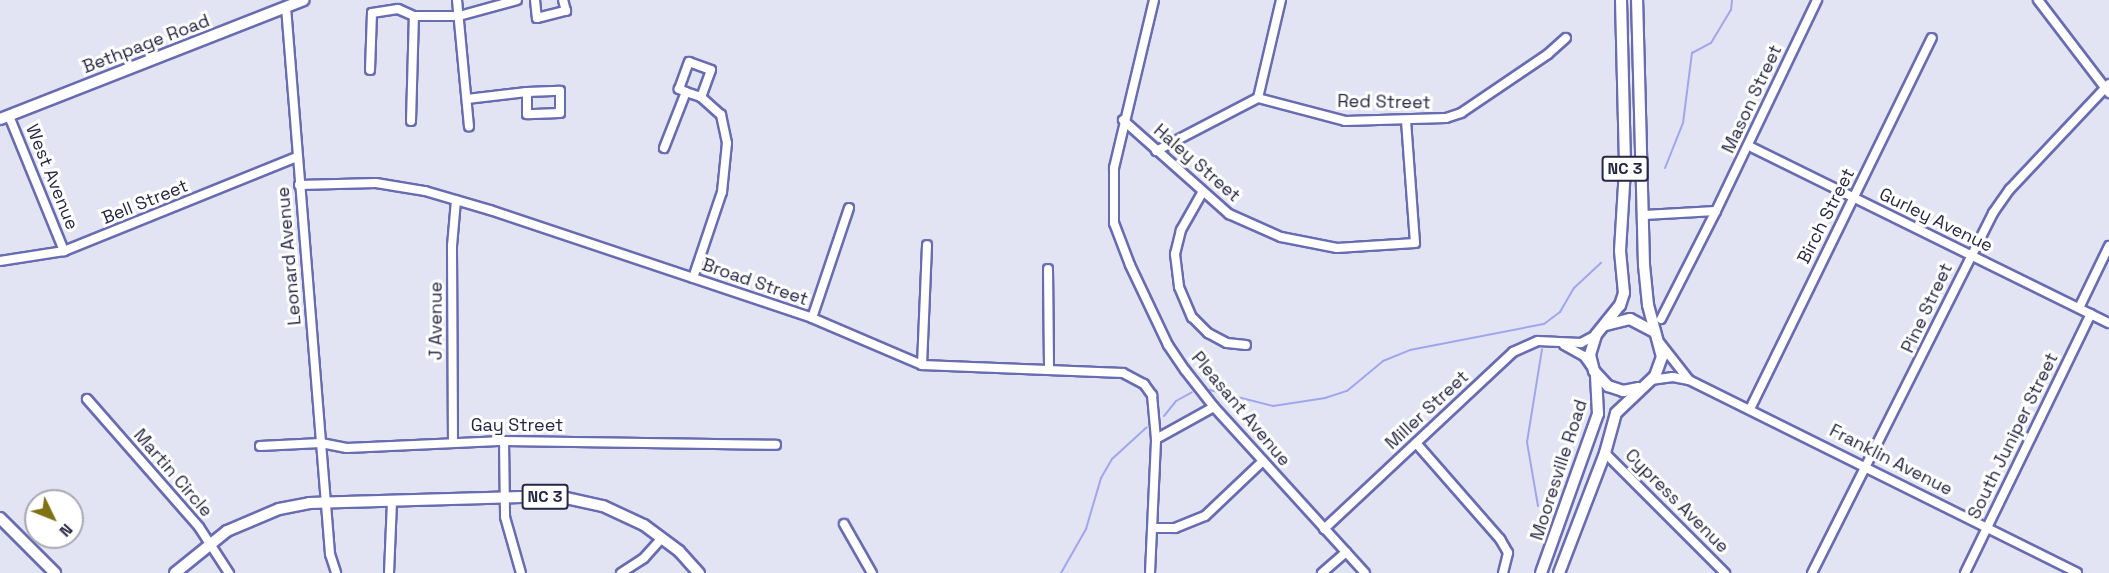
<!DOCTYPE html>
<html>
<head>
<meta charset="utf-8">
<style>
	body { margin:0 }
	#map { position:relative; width:2109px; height:573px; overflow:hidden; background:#e2e4f3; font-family:"Space Grotesk",sans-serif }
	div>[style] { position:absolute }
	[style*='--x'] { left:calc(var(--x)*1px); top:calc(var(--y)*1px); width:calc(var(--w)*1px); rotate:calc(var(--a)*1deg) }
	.stream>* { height:2px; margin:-1px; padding:0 1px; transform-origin:1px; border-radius:1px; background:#a0a6ee }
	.roads { filter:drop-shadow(2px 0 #686cb1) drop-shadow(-2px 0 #686cb1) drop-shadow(0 2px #686cb1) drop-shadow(0 -2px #686cb1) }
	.minor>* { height:8px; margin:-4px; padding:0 4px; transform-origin:4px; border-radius:4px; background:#fff }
	.major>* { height:10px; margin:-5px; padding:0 5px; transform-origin:5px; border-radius:5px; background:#fff }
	span { translate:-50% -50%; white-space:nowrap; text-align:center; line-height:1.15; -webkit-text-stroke:6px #fff; paint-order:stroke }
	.shield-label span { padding:2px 4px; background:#fff; border:2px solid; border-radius:4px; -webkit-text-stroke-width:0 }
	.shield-label { font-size:16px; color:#252744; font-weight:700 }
	.street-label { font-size:18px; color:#252744 }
	.north { position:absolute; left:24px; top:489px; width:60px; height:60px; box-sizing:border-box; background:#fff; border:2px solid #a8a9b4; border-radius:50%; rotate:133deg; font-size:16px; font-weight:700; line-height:24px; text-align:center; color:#252744 }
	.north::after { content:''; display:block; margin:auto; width:21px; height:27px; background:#807112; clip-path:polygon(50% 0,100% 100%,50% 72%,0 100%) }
</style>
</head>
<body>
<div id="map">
	<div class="stream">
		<div style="--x:1665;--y:168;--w:48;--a:-68.2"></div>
		<div style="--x:1683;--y:123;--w:71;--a:-82.7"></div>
		<div style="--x:1692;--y:53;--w:21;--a:-28"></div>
		<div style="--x:1711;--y:43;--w:39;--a:-59"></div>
		<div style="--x:1731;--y:10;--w:10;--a:-84"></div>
		<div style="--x:1210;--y:390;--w:65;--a:14.3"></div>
		<div style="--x:1273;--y:406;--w:53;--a:-8.7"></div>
		<div style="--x:1325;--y:398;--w:23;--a:-18"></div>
		<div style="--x:1347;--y:391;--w:47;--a:-39.8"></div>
		<div style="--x:1383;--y:361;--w:29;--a:-22"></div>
		<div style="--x:1410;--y:350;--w:136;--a:-11"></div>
		<div style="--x:1544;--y:324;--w:20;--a:-37"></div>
		<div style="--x:1560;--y:312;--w:28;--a:-60"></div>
		<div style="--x:1574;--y:288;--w:37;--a:-43"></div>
		<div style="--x:1164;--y:416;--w:19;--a:-51"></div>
		<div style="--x:1176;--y:401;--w:18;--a:-29"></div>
		<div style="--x:1538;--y:506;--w:65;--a:-99.8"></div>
		<div style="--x:1527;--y:442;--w:94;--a:-80.8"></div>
		<div style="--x:1061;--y:573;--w:51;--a:-60.4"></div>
		<div style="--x:1086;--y:529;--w:53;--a:-73.6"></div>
		<div style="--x:1101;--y:478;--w:22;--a:-60"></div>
		<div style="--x:1112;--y:459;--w:47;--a:-42.4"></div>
	</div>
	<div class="roads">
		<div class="minor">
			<div style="--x:457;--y:0;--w:127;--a:84.6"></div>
			<div style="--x:535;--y:0;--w:18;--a:84"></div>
			<div style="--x:537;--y:18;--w:30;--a:-14"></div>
			<div style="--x:566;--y:11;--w:11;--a:-105"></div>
			<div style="--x:1154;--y:0;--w:173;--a:103.4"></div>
			<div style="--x:1114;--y:168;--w:55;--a:90"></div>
			<div style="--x:1114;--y:223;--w:45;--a:69.1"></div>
			<div style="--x:1130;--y:265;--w:89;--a:64.6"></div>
			<div style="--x:1168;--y:345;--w:30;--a:56"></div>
			<div style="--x:1185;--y:370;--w:47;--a:51.9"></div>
			<div style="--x:1214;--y:407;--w:224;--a:47.7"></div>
			<div style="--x:2038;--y:0;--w:117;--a:52.6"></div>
			<div style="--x:286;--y:7;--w:549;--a:85.4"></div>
			<div style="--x:330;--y:554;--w:20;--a:72"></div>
			<div style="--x:370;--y:70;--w:57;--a:-88"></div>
			<div style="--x:372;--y:13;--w:26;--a:-9"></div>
			<div style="--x:398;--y:9;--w:17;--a:24"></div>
			<div style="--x:414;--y:16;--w:45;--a:0"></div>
			<div style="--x:459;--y:16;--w:60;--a:-15.4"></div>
			<div style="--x:560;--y:91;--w:22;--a:90"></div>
			<div style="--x:560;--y:113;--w:33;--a:178"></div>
			<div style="--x:527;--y:114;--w:22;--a:-90"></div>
			<div style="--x:527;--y:92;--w:33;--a:-2"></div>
			<div style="--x:1258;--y:98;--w:101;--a:-76.8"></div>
			<div style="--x:467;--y:99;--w:60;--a:-6.7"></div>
			<div style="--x:9;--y:116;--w:146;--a:67.8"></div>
			<div style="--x:1123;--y:120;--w:142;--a:41.6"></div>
			<div style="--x:1229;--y:214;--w:57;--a:23.9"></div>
			<div style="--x:1281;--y:237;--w:57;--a:11.1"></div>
			<div style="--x:1337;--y:248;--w:78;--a:-3.7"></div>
			<div style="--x:1415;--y:243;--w:122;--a:-94.2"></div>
			<div style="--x:411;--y:121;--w:105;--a:-88.4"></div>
			<div style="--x:1749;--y:146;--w:401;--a:26.2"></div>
			<div style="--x:664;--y:148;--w:60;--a:-68.6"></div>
			<div style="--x:686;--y:92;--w:8;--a:-157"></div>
			<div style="--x:679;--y:89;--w:29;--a:-70"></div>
			<div style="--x:689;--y:62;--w:23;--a:20"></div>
			<div style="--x:711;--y:70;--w:29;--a:110"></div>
			<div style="--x:701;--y:97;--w:16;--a:-162"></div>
			<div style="--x:1156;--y:151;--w:115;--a:-27.5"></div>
			<div style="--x:1258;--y:98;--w:90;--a:14.8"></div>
			<div style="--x:1345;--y:121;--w:101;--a:-1.7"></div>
			<div style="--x:1446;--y:118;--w:16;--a:-18"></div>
			<div style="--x:1461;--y:113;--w:105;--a:-34.1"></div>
			<div style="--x:1548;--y:54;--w:24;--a:-42"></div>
			<div style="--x:299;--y:185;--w:77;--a:-1.5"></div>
			<div style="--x:376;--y:183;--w:50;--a:9.3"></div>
			<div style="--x:425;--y:191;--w:68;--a:16.3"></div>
			<div style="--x:490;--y:210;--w:340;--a:18.5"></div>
			<div style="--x:812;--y:318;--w:120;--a:23.1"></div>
			<div style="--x:922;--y:365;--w:201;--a:2.3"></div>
			<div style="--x:1123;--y:373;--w:24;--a:28"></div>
			<div style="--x:1144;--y:384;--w:14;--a:54"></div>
			<div style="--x:1152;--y:395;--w:44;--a:84.8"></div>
			<div style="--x:1202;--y:193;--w:43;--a:119.6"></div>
			<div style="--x:1181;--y:230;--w:25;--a:104"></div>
			<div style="--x:1175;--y:254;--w:33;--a:83"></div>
			<div style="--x:1179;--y:287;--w:33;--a:67"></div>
			<div style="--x:1192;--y:317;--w:23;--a:45"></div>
			<div style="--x:1208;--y:333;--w:21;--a:28"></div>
			<div style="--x:1227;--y:343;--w:19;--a:6"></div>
			<div style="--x:1644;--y:215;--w:72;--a:-3.2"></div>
			<div style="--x:1716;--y:211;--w:234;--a:-64.4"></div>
			<div style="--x:0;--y:261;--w:65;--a:-8.9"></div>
			<div style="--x:64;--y:251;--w:251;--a:-22"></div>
			<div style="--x:1048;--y:269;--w:100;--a:89.4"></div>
			<div style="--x:693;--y:278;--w:91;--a:-71.4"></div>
			<div style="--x:722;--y:192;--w:49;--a:-84.2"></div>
			<div style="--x:727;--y:143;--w:29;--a:-102"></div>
			<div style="--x:721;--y:115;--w:27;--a:-138"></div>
			<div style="--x:2079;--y:308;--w:69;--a:-64.2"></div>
			<div style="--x:812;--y:318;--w:116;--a:-71.4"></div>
			<div style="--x:1661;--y:319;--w:121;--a:-63"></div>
			<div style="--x:1660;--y:343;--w:47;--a:51.9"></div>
			<div style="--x:1564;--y:345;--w:23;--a:29"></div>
			<div style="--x:1584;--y:356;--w:12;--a:55"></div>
			<div style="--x:922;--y:365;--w:120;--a:-87.6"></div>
			<div style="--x:1651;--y:380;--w:22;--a:-8"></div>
			<div style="--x:1673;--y:377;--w:16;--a:11"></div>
			<div style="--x:1689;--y:380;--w:433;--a:26.4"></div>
			<div style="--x:87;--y:399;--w:170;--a:48.8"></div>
			<div style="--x:199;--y:527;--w:55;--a:56.9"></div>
			<div style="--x:1750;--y:409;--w:413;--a:-63.9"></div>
			<div style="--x:504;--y:441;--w:76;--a:89.2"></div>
			<div style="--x:505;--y:517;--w:58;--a:74.1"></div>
			<div style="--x:453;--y:442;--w:196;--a:-90.3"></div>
			<div style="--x:452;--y:246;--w:46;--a:-85"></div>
			<div style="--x:1416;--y:443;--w:128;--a:48.8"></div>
			<div style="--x:1500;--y:539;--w:16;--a:60"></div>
			<div style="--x:1508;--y:553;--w:21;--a:104"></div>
			<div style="--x:260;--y:446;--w:61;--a:-2.8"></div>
			<div style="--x:321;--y:443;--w:26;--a:11"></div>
			<div style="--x:347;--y:448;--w:157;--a:-2.6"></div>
			<div style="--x:504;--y:441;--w:272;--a:0.8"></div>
			<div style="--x:1605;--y:453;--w:170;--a:45"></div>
			<div style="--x:844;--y:524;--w:56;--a:60.3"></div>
			<div style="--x:1152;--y:528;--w:23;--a:0"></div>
			<div style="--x:1175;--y:528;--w:32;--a:-22"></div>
			<div style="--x:1205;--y:516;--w:80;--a:-43.5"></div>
			<div style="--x:1324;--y:529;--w:259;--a:-43.1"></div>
			<div style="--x:1513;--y:352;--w:27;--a:-24"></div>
			<div style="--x:1538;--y:341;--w:43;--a:2.7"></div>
			<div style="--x:1581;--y:343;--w:17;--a:-28"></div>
			<div style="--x:389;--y:573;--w:73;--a:-87.6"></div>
			<div style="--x:621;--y:573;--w:27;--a:-33"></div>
			<div style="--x:644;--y:558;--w:27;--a:-48"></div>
			<div style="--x:1150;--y:573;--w:134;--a:-87.4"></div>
			<div style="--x:1156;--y:439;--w:66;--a:-28.9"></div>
			<div style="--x:1322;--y:573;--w:32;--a:-41"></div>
			<div style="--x:1812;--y:573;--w:403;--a:-63.3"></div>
			<div style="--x:1993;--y:213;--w:29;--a:-55"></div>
			<div style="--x:2010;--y:189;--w:144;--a:-46.7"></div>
			<div style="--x:1965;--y:573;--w:288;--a:-64.1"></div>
		</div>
		<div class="major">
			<div style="--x:1621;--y:0;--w:169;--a:88.6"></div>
			<div style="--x:1625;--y:169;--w:82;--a:93.5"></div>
			<div style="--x:1620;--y:251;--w:42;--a:84.6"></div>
			<div style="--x:1624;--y:293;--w:13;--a:108"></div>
			<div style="--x:1620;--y:305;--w:38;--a:129"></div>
			<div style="--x:1596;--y:335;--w:21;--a:107"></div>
			<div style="--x:1590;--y:355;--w:16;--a:76"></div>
			<div style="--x:1594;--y:371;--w:21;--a:47"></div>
			<div style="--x:1608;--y:386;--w:16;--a:18"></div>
			<div style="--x:1623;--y:391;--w:16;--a:-11"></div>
			<div style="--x:0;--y:119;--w:326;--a:-21.4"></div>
			<div style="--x:1606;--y:325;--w:25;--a:-14"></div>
			<div style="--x:1630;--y:319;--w:27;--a:28"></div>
			<div style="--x:0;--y:518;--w:78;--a:45"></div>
			<div style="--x:175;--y:573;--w:67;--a:-38.9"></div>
			<div style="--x:227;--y:531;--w:56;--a:-22.9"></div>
			<div style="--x:279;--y:509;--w:31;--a:-11"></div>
			<div style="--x:309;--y:503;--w:248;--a:-1.6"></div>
			<div style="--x:557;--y:496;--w:47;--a:12.3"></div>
			<div style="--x:603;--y:506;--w:45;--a:24.9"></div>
			<div style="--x:644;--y:525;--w:44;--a:36.6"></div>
			<div style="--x:679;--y:551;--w:30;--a:48"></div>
			<div style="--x:1541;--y:573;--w:169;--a:-70.3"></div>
			<div style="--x:1598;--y:414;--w:38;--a:-93"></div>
			<div style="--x:1559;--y:573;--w:129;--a:-69"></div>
			<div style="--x:1605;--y:453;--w:41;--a:-74.6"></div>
			<div style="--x:1616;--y:413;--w:54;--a:-43.5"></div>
			<div style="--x:1655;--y:376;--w:20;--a:-70"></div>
			<div style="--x:1662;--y:357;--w:54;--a:-105.1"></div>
			<div style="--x:1648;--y:305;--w:40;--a:-95.7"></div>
			<div style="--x:1644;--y:265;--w:265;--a:-91.5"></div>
		</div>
	</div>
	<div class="shield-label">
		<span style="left:1625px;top:169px">NC 3</span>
		<span style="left:545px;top:497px">NC 3</span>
	</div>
	<div class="street-label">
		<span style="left:146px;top:44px;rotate:-21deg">Bethpage Road</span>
		<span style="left:1752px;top:99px;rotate:-65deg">Mason Street</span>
		<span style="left:1384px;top:102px;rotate:1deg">Red Street</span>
		<span style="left:1197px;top:163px;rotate:41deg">Haley Street</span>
		<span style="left:52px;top:177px;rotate:68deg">West Avenue</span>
		<span style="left:145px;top:202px;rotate:-22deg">Bell Street</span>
		<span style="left:1826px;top:216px;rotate:-63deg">Birch Street</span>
		<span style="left:1936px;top:220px;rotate:26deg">Gurley Avenue</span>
		<span style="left:289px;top:256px;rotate:-95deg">Leonard Avenue</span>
		<span style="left:755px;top:282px;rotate:19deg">Broad Street</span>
		<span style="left:1927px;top:308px;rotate:-65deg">Pine Street</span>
		<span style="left:436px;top:321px;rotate:-90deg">J Avenue</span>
		<span style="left:1241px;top:409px;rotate:50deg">Pleasant Avenue</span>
		<span style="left:1427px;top:410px;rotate:-43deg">Miller Street</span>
		<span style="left:517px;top:425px">Gay Street</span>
		<span style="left:2013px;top:436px;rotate:-64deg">South Juniper Street</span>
		<span style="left:1891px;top:460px;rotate:27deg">Franklin Avenue</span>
		<span style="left:1559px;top:470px;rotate:-72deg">Mooresville Road</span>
		<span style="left:173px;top:473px;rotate:49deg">Martin Circle</span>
		<span style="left:1677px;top:501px;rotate:45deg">Cypress Avenue</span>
	</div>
	<div class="north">N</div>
</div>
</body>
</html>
